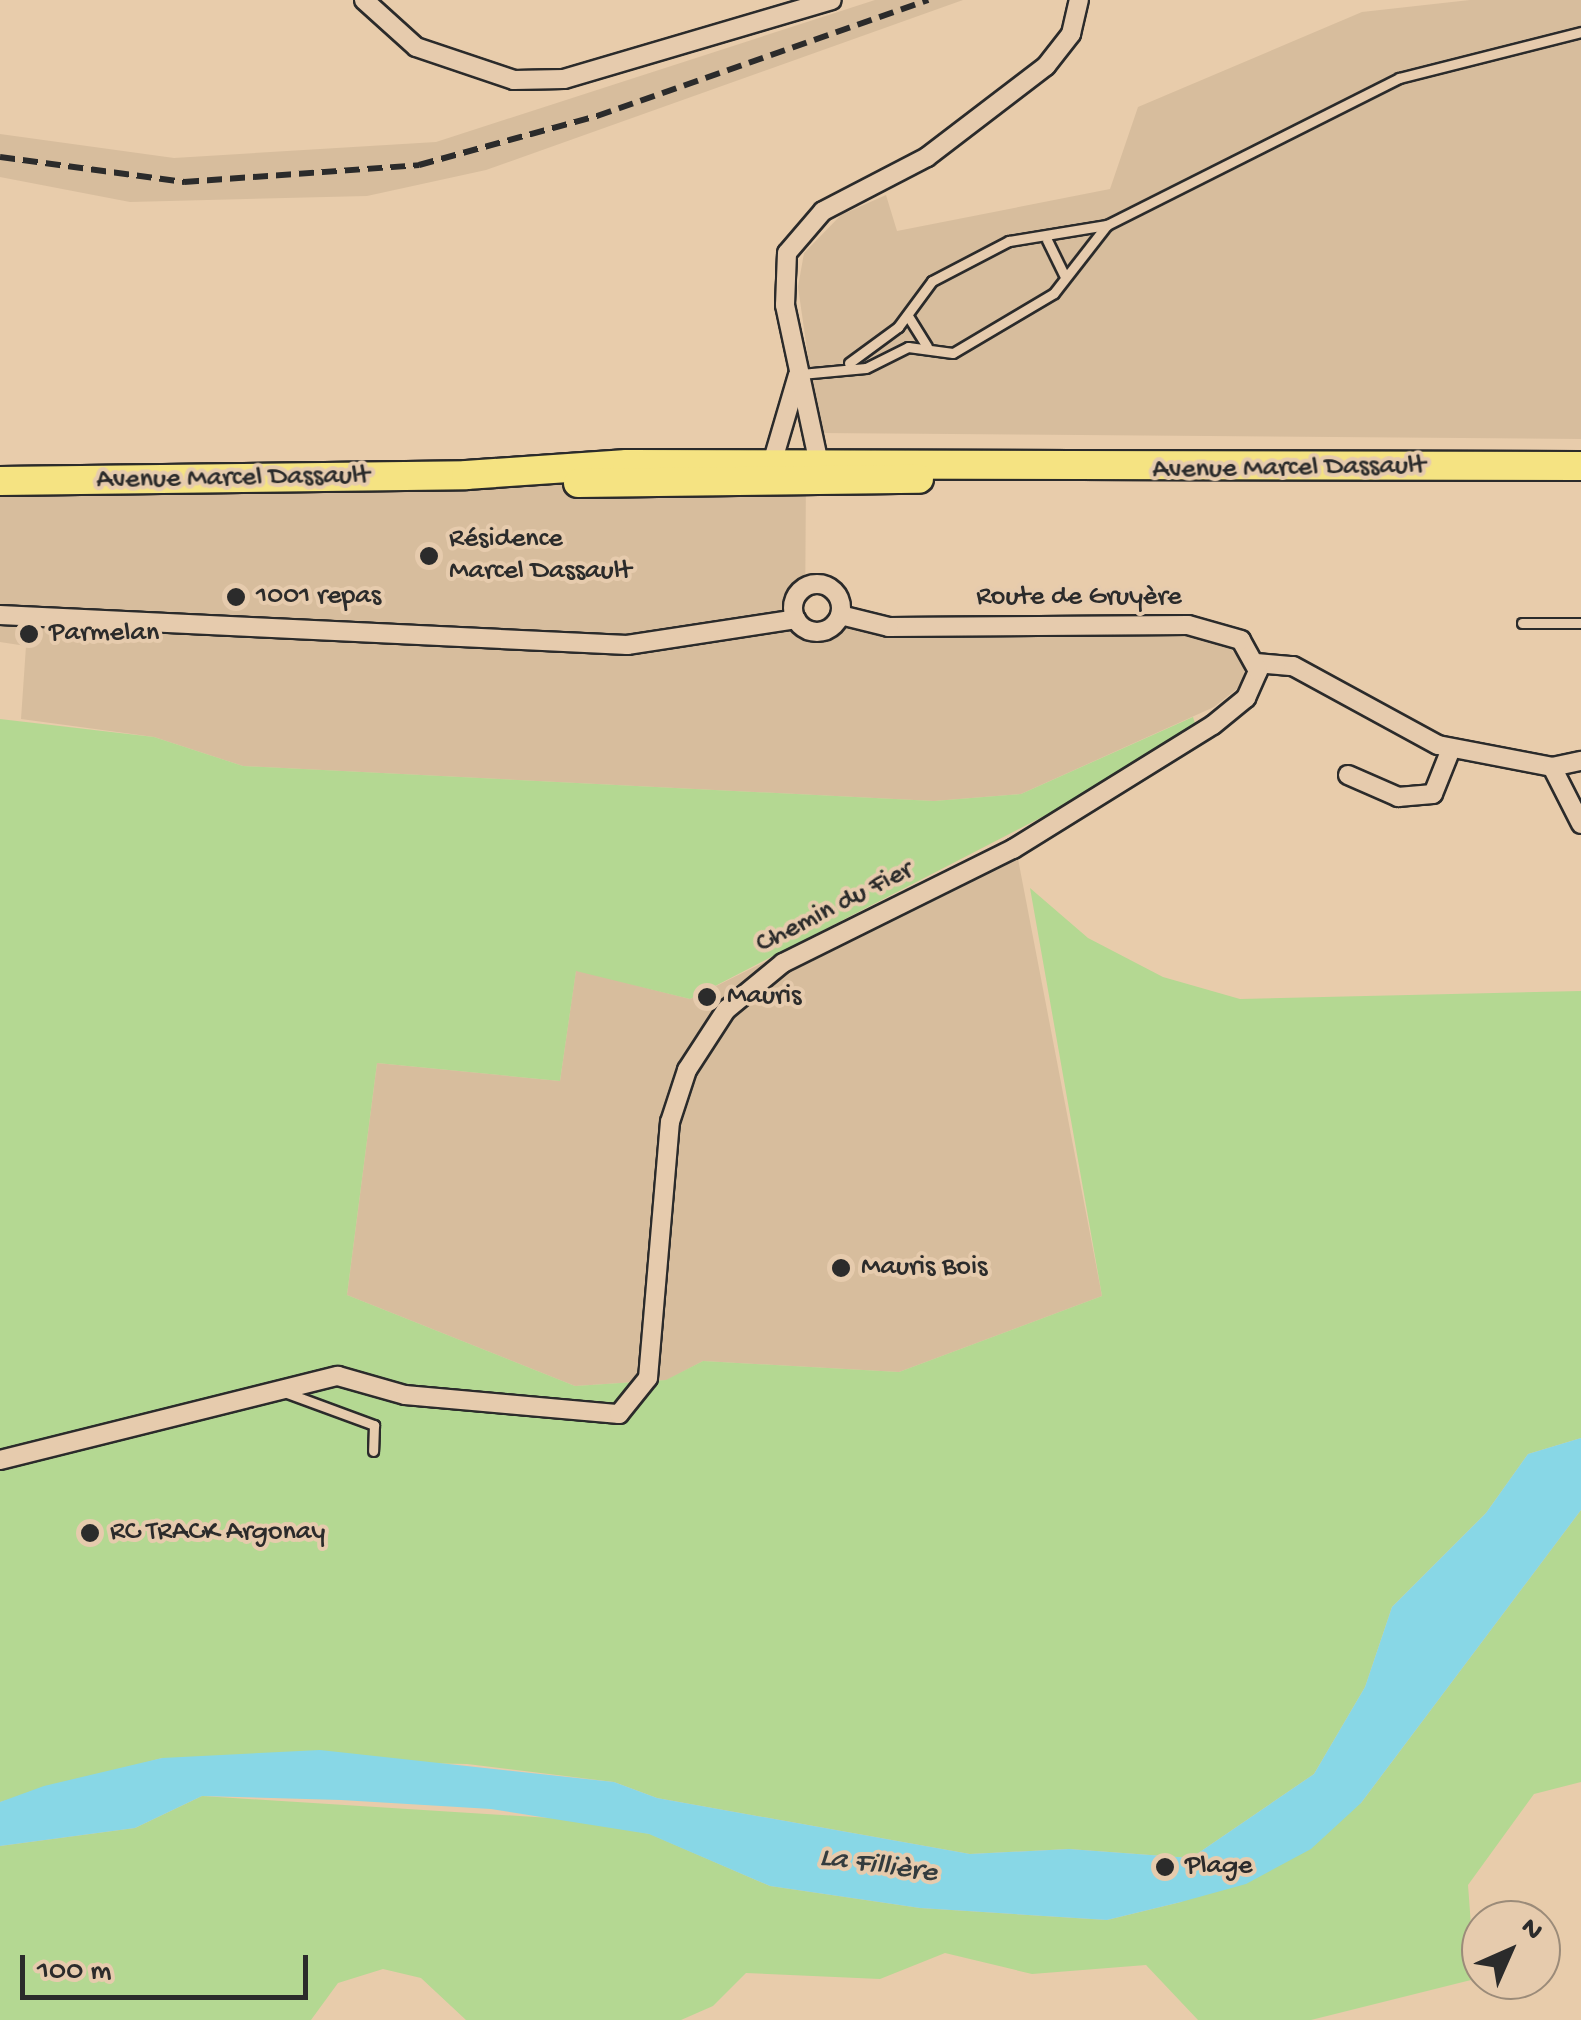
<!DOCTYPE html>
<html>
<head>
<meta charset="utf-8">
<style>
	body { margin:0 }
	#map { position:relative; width:1581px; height:2020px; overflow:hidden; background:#e8ccab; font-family:"Gochi Hand",sans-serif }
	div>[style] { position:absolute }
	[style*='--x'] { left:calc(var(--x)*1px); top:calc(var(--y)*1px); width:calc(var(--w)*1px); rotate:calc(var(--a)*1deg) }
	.built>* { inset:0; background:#d7bd9d }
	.green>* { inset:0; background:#b4d892 }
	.water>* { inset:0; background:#88d7e6 }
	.roads { filter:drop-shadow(2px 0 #2b2b2b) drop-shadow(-2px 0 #2b2b2b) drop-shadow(0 2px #2b2b2b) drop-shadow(0 -2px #2b2b2b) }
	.service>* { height:9px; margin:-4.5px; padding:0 4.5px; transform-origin:4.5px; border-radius:4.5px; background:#e6cbad }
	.minor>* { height:18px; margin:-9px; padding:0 9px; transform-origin:9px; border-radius:9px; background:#e6cbad }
	.minor>.ring { margin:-9px; padding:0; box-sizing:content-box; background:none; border:18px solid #e6cbad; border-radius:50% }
	.primary>* { height:28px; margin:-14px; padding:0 14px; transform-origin:14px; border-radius:14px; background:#f5e382 }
	.rail>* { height:6px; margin-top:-3px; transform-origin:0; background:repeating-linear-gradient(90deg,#2b2b2b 0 15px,transparent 0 23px) }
	.dots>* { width:28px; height:28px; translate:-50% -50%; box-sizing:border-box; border:5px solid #e6cbad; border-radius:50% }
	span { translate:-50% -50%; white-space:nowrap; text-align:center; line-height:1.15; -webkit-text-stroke:8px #e6cbad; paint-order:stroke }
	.street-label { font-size:28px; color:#2b2b2b }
	.poi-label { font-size:28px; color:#2b2b2b }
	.left { translate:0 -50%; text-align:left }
	.water-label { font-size:30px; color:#343c3e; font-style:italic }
	.north { position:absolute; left:1461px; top:1900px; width:100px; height:100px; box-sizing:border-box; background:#e6cbad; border:2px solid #9b8b79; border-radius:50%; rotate:45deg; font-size:28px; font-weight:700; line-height:40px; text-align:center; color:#2b2b2b }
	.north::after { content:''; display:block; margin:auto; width:35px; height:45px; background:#2b2b2b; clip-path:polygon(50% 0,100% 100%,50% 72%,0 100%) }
	.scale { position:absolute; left:20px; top:1955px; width:288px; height:45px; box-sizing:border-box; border:5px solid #2b2b2b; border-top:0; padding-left:12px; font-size:30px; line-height:35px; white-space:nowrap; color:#2b2b2b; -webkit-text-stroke:8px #e6cbad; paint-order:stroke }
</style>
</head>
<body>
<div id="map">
	<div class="built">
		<div style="clip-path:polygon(875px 0,963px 0,486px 170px,367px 196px,130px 202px,0 177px,0 134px,174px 158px,436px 142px)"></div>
		<div style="clip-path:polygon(1470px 0,1581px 0,1581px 439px,819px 433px,798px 287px,804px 253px,841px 215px,886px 195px,897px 231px,1110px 189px,1138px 107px,1362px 12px)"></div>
		<div style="clip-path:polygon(806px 470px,805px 627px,1184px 626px,1231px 649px,1245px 665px,1242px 685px,1214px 707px,1021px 794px,934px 801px,243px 766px,154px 737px,21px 719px,26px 646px,0 642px,0 479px)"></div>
		<div style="clip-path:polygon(1014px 838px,1102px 1296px,899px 1372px,703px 1361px,667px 1380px,575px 1386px,347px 1295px,377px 1063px,560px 1081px,576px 970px,690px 999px)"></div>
	</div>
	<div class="green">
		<div style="clip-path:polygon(1193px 717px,1199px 736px,690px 999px,576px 971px,560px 1081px,377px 1063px,347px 1295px,575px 1386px,666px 1380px,703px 1361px,899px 1372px,1102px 1296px,1030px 888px,1088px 938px,1163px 977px,1240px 999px,1581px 991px,1581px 1438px,1528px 1454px,1486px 1513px,1392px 1607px,1365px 1687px,1314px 1774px,1191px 1858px,1069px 1849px,970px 1854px,657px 1798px,614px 1782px,467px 1764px,162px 1758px,0 1802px,0 719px,154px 737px,243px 766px,934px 801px,1021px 794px)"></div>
		<div style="clip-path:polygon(1581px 1510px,1581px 1782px,1534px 1794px,1468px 1885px,1475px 1979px,1311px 2020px,1198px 2020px,1146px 1965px,1032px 1974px,945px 1953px,880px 1979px,746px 1973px,713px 2006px,681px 2020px,466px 2020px,421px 1978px,383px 1969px,338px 1983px,311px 2020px,0 2020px,0 1846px,135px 1828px,202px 1796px,566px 1819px,650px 1834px,770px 1886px,920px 1908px,1107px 1920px,1181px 1902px,1361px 1803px)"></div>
	</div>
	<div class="water">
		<div style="clip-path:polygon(1581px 1438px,1581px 1510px,1361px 1803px,1311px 1849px,1246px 1884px,1181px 1902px,1107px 1920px,920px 1908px,770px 1886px,649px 1834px,491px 1809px,341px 1800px,202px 1796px,135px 1828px,0 1846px,0 1802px,44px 1786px,162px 1758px,320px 1750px,614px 1782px,657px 1798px,970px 1854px,1069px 1849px,1191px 1858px,1314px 1774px,1365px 1687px,1392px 1607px,1486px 1513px,1528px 1454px)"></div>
	</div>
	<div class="roads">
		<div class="service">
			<div style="--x:1047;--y:240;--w:39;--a:64"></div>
			<div style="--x:908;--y:316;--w:36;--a:58"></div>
			<div style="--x:849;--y:363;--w:61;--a:-36.3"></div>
			<div style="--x:898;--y:327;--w:57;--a:-53.5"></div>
			<div style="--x:932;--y:281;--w:87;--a:-27.5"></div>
			<div style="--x:1009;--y:241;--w:99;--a:-9.3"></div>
			<div style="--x:1107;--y:225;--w:327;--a:-26.7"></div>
			<div style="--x:1399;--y:78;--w:188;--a:-14.2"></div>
			<div style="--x:801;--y:374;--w:65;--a:-5.3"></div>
			<div style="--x:866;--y:368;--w:47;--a:-26.6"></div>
			<div style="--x:908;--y:347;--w:45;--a:7.6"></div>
			<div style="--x:953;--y:353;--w:117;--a:-30.7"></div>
			<div style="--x:1054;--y:293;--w:86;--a:-52.1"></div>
			<div style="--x:1522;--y:623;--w:59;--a:0"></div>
			<div style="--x:287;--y:1393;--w:93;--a:20.2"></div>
			<div style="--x:374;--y:1425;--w:26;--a:92"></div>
		</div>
		<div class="minor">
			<div style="--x:364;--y:0;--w:70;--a:42.1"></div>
			<div style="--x:416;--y:47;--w:103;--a:18.6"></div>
			<div style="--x:514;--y:80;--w:50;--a:-1.1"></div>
			<div style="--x:564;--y:79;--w:279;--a:-16.4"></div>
			<div style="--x:770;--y:470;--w:99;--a:-73.6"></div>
			<div style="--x:821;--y:473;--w:172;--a:-102.1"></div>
			<div style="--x:785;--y:305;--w:52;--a:-87.8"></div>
			<div style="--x:787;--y:253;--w:55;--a:-49.4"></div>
			<div style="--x:823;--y:211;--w:117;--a:-27.4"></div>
			<div style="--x:927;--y:157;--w:150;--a:-37.4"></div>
			<div style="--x:1046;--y:66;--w:41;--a:-52"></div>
			<div style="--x:1071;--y:34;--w:35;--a:-77"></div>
			<div class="ring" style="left:793px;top:584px;width:30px;height:30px"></div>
			<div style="--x:0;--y:615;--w:628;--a:2.74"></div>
			<div style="--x:627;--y:645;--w:171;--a:-8.7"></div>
			<div style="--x:1256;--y:663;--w:37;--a:5"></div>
			<div style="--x:1293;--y:666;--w:165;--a:28.6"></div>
			<div style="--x:1438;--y:745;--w:116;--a:10.9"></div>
			<div style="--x:1552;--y:767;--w:30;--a:-12"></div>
			<div style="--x:1552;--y:767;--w:64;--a:63"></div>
			<div style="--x:1348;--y:775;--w:55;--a:23.7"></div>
			<div style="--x:1398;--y:797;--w:35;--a:-5"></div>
			<div style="--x:1433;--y:794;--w:48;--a:-68.2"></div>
			<div style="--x:0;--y:1460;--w:348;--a:-14"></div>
			<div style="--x:338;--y:1376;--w:70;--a:15.8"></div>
			<div style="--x:405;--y:1395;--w:215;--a:5.1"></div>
			<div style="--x:619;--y:1414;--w:46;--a:-51.1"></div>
			<div style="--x:648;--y:1378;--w:257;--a:-85.1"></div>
			<div style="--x:670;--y:1122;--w:55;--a:-71.9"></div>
			<div style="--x:687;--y:1070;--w:72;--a:-57"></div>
			<div style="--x:726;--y:1010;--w:74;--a:-39.5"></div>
			<div style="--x:783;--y:963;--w:257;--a:-26.4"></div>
			<div style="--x:1013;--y:849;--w:235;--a:-31.8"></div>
			<div style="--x:1213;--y:725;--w:43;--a:-39.3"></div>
			<div style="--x:1246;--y:698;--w:30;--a:-66"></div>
			<div style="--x:1258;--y:671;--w:35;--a:-119"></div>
			<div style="--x:1241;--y:640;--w:55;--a:-164.2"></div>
			<div style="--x:1188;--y:625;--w:299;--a:179.6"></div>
			<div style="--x:889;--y:627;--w:50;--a:-166.2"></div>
		</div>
		<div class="primary">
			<div style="--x:0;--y:481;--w:466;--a:-0.7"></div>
			<div style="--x:466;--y:475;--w:161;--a:-3.9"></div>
			<div style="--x:627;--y:464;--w:954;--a:0.12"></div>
			<div style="--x:578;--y:483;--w:341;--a:-0.7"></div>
		</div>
	</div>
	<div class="rail">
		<div style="--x:0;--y:157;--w:186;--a:7.7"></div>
		<div style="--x:184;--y:182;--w:236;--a:-4.1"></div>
		<div style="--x:419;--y:165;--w:185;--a:-15.4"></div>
		<div style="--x:597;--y:116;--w:351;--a:-19.3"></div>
	</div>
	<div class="dots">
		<div style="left:429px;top:556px;background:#2b2b2b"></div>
		<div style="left:236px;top:597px;background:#2b2b2b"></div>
		<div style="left:29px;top:634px;background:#2b2b2b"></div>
		<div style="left:707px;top:997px;background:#2b2b2b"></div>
		<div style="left:841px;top:1268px;background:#2b2b2b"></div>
		<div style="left:90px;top:1533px;background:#2b2b2b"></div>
		<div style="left:1165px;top:1867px;background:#2b2b2b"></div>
	</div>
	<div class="street-label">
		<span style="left:1289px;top:469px;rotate:-1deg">Avenue Marcel Dassault</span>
		<span style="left:233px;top:479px;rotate:-1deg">Avenue Marcel Dassault</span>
		<span style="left:1079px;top:598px">Route de Gruyère</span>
		<span style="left:835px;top:908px;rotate:-27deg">Chemin du Fier</span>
	</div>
	<div class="poi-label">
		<span class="left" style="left:449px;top:556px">Résidence<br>Marcel Dassault</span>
		<span class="left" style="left:256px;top:597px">1001 repas</span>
		<span class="left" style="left:49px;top:634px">Parmelan</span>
		<span class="left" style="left:727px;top:997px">Mauris</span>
		<span class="left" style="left:861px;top:1268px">Mauris Bois</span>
		<span class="left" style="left:110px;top:1533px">RC TRACK Argonay</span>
		<span class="left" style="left:1185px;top:1867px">Plage</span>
	</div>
	<div class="water-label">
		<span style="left:878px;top:1867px;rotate:8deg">La Fillière</span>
	</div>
	<div class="north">N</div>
	<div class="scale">100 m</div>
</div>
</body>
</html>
